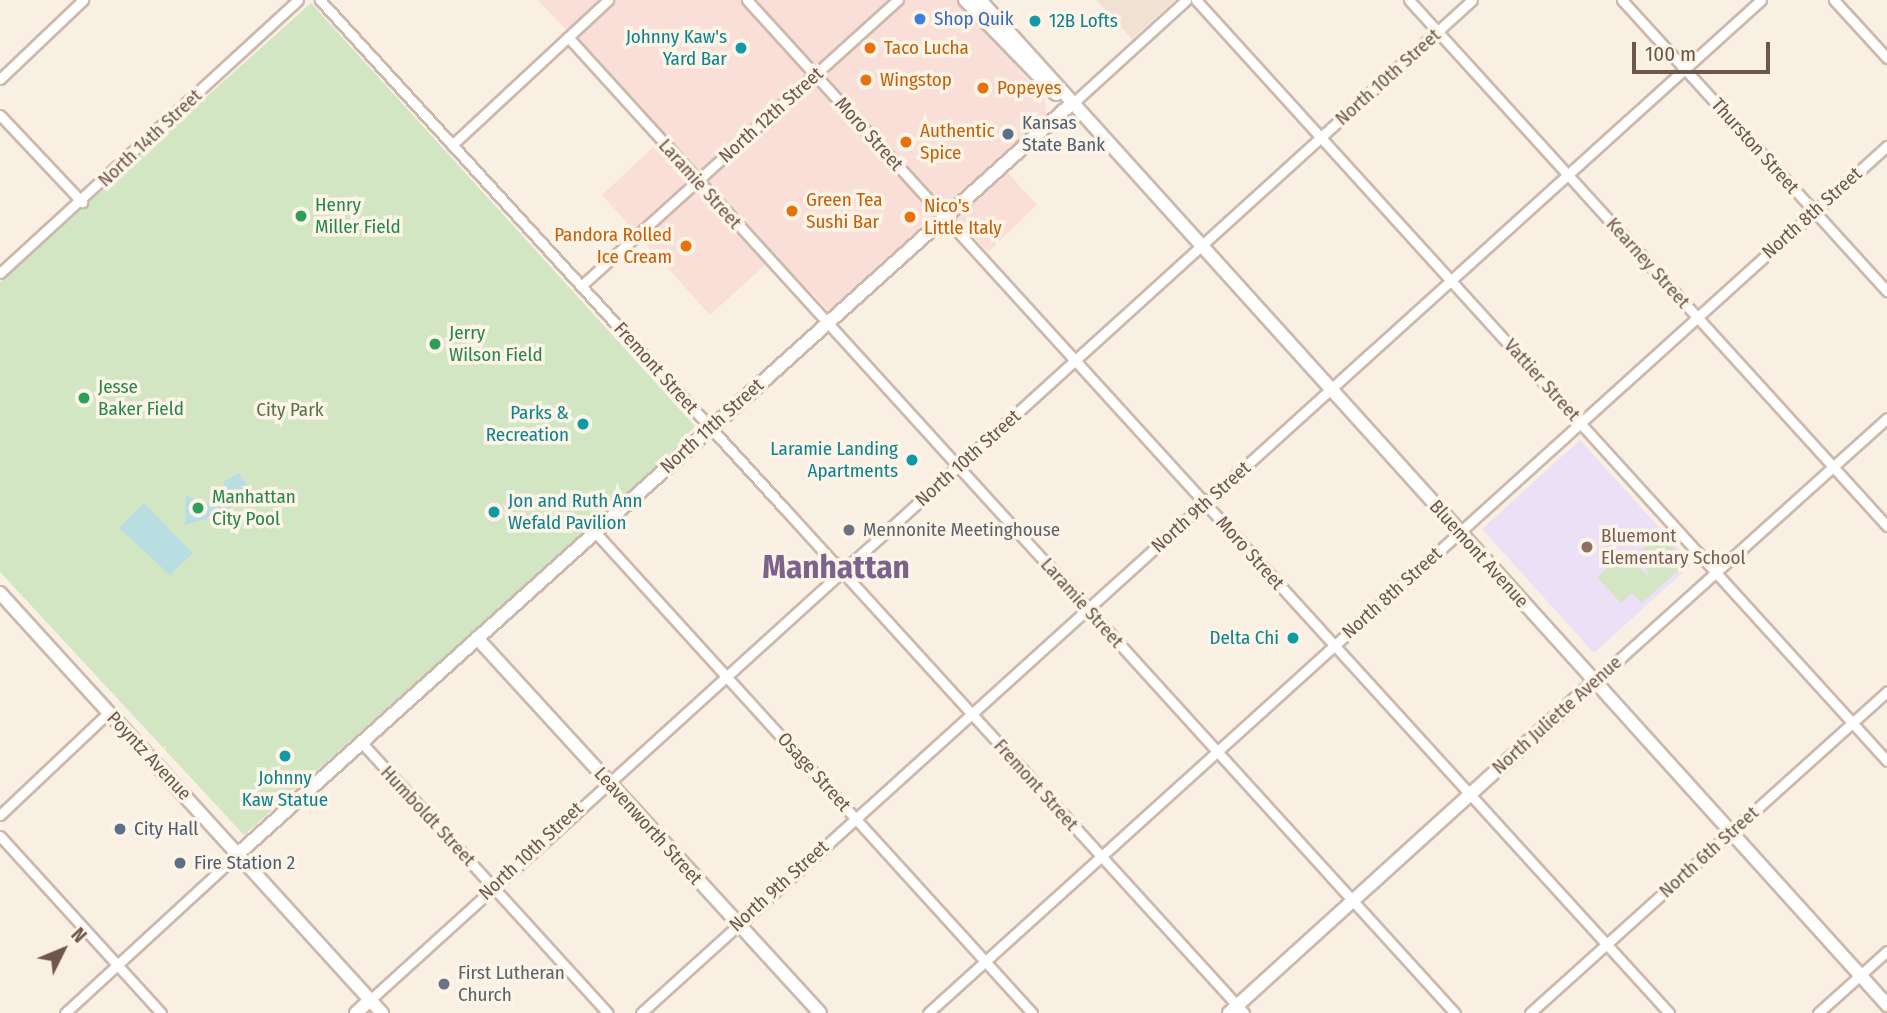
<!DOCTYPE html>
<html>
<head>
<meta charset="utf-8">
<style>
	body { margin:0 }
	#map { position:relative; width:1887px; height:1013px; overflow:hidden; background:#faefe3; font-family:"Fira Sans Condensed",sans-serif }
	div>[style] { position:absolute }
	[style*='--x'] { left:calc(var(--x)*1px); top:calc(var(--y)*1px); width:calc(var(--w)*1px); rotate:calc(var(--a)*1deg) }
	.residential>* { inset:0; background:#f1e1d2 }
	.commercial>* { inset:0; background:#f9dfd7 }
	.education>* { inset:0; background:#ece0f6 }
	.green>* { inset:0; background:#d3e6c3 }
	.water>* { inset:0; background:#b9dee1 }
	.roads { filter:drop-shadow(2px 0 #ccb9ad) drop-shadow(-2px 0 #ccb9ad) drop-shadow(0 2px #ccb9ad) drop-shadow(0 -2px #ccb9ad) }
	.street>* { height:9px; margin:-4.5px; padding:0 4.5px; transform-origin:4.5px; border-radius:4.5px; background:#fff }
	.secondary>* { height:12px; margin:-6px; padding:0 6px; transform-origin:6px; border-radius:6px; background:#fff }
	.dots>* { width:19px; height:19px; translate:-50% -50%; box-sizing:border-box; border:4px solid #fdf4e8; border-radius:50% }
	span { translate:-50% -50%; white-space:nowrap; text-align:center; line-height:1.15; -webkit-text-stroke:7px #fdf4e8; paint-order:stroke }
	.shop-label { font-size:19px; color:#366cbe }
	.left { translate:0 -50%; text-align:left }
	.culture-label { font-size:19px; color:#0d838f }
	.right { translate:-100% -50%; text-align:right }
	.food-label { font-size:19px; color:#c56008 }
	.street-label { font-size:19px; color:#6f564b }
	.service-label { font-size:19px; color:#4e5e75 }
	.leisure-label { font-size:19px; color:#27864d }
	.park-label { font-size:19px; color:#567444 }
	.worship-label { font-size:19px; color:#5b616d }
	.education-label { font-size:19px; color:#785e54 }
	.town-label { font-size:33px; color:#7b638c; font-weight:700 }
	.north { position:absolute; left:28px; top:915px; width:70px; height:70px; -webkit-text-stroke:5px #fdf4e8; paint-order:stroke; rotate:47deg; font-size:19px; font-weight:700; line-height:28px; text-align:center; color:#6f564b }
	.north::after { content:''; display:block; margin:auto; width:24px; height:32px; background:#6f564b; clip-path:polygon(50% 0,100% 100%,50% 72%,0 100%) }
	.scale { position:absolute; left:1632px; top:42px; width:138px; height:32px; box-sizing:border-box; border:4px solid #6f564b; border-top:0; padding-left:9px; font-size:21px; line-height:24px; white-space:nowrap; color:#6f564b; -webkit-text-stroke:5px #fdf4e8; paint-order:stroke }
</style>
</head>
<body>
<div id="map">
	<div class="residential">
		<div style="clip-path:polygon(1096px 0,1175px 0,1132px 39px)"></div>
	</div>
	<div class="commercial">
		<div style="clip-path:polygon(538px 0,958px 0,1045px 99px,1046px 118px,998px 162px,1037px 205px,988px 252px,946px 208px,829px 311px,775px 256px,710px 315px,602px 195px,665px 136px)"></div>
	</div>
	<div class="education">
		<div style="clip-path:polygon(1580px 440px,1692px 564px,1594px 653px,1482px 529px)"></div>
	</div>
	<div class="green">
		<div style="clip-path:polygon(311px 3px,695px 426px,652px 473px,244px 835px,0 572px,0 282px)"></div>
		<div style="clip-path:polygon(1654px 540px,1673px 547px,1687px 563px,1642px 603px,1632px 593px,1621px 603px,1597px 577px,1625px 552px,1649px 577px,1641px 551px)"></div>
	</div>
	<div class="water">
		<div style="clip-path:polygon(239px 473px,250px 490px,223px 515px,222px 528px,214px 528px,213px 517px,185px 525px,186px 496px,209px 504px,214px 495px,224px 497px,224px 481px)"></div>
		<div style="clip-path:polygon(144px 503px,193px 553px,170px 575px,119px 528px)"></div>
	</div>
	<div class="roads">
		<div class="street">
			<div style="--x:320;--y:0;--w:687;--a:47.6"></div>
			<div style="--x:783;--y:507;--w:74;--a:47.7"></div>
			<div style="--x:833;--y:562;--w:14;--a:17"></div>
			<div style="--x:846;--y:566;--w:13;--a:77"></div>
			<div style="--x:849;--y:579;--w:587;--a:47.69"></div>
			<div style="--x:747;--y:0;--w:1370;--a:47.69"></div>
			<div style="--x:1196;--y:0;--w:1028;--a:47.76"></div>
			<div style="--x:1409;--y:0;--w:711;--a:47.74"></div>
			<div style="--x:1622;--y:0;--w:394;--a:47.7"></div>
			<div style="--x:1834;--y:0;--w:79;--a:47.6"></div>
			<div style="--x:568;--y:37;--w:1319;--a:47.74"></div>
			<div style="--x:0;--y:79;--w:115;--a:-43.6"></div>
			<div style="--x:1071;--y:105;--w:156;--a:-42.4"></div>
			<div style="--x:0;--y:115;--w:120;--a:46.7"></div>
			<div style="--x:452;--y:145;--w:213;--a:-42.9"></div>
			<div style="--x:0;--y:273;--w:404;--a:-42.5"></div>
			<div style="--x:581;--y:286;--w:427;--a:-42.1"></div>
			<div style="--x:595;--y:532;--w:650;--a:47.74"></div>
			<div style="--x:1594;--y:682;--w:394;--a:-42"></div>
			<div style="--x:362;--y:743;--w:365;--a:47.7"></div>
			<div style="--x:0;--y:815;--w:150;--a:-43.4"></div>
			<div style="--x:0;--y:836;--w:239;--a:47.7"></div>
			<div style="--x:370;--y:1000;--w:1488;--a:-42.22"></div>
			<div style="--x:65;--y:1013;--w:236;--a:-42.6"></div>
			<div style="--x:641;--y:1013;--w:1510;--a:-42.13"></div>
			<div style="--x:928;--y:1013;--w:1293;--a:-42.12"></div>
			<div style="--x:1530;--y:1013;--w:481;--a:-42"></div>
			<div style="--x:1818;--y:1013;--w:93;--a:-41.9"></div>
		</div>
		<div class="secondary">
			<div style="--x:965;--y:0;--w:131;--a:45.9"></div>
			<div style="--x:980;--y:0;--w:1354;--a:47.93"></div>
			<div style="--x:0;--y:593;--w:568;--a:47.71"></div>
			<div style="--x:477;--y:638;--w:508;--a:47.55"></div>
			<div style="--x:239;--y:853;--w:1117;--a:-41.99"></div>
			<div style="--x:356;--y:1013;--w:19;--a:-43"></div>
			<div style="--x:1229;--y:1013;--w:493;--a:-42.2"></div>
		</div>
	</div>
	<div class="dots">
		<div style="left:920px;top:19px;background:#3f7fe0"></div>
		<div style="left:1035px;top:21px;background:#0f9aa8"></div>
		<div style="left:741px;top:48px;background:#0f9aa8"></div>
		<div style="left:870px;top:48px;background:#e8710a"></div>
		<div style="left:866px;top:80px;background:#e8710a"></div>
		<div style="left:983px;top:88px;background:#e8710a"></div>
		<div style="left:1008px;top:134px;background:#5c6f8a"></div>
		<div style="left:906px;top:142px;background:#e8710a"></div>
		<div style="left:792px;top:211px;background:#e8710a"></div>
		<div style="left:301px;top:216px;background:#2e9e5b"></div>
		<div style="left:910px;top:217px;background:#e8710a"></div>
		<div style="left:686px;top:246px;background:#e8710a"></div>
		<div style="left:435px;top:344px;background:#2e9e5b"></div>
		<div style="left:84px;top:398px;background:#2e9e5b"></div>
		<div style="left:583px;top:424px;background:#0f9aa8"></div>
		<div style="left:912px;top:460px;background:#0f9aa8"></div>
		<div style="left:198px;top:508px;background:#2e9e5b"></div>
		<div style="left:494px;top:512px;background:#0f9aa8"></div>
		<div style="left:849px;top:530px;background:#6b7280"></div>
		<div style="left:1587px;top:547px;background:#8d6e63"></div>
		<div style="left:1293px;top:638px;background:#0f9aa8"></div>
		<div style="left:285px;top:756px;background:#0f9aa8"></div>
		<div style="left:120px;top:829px;background:#5c6f8a"></div>
		<div style="left:180px;top:863px;background:#5c6f8a"></div>
		<div style="left:444px;top:984px;background:#6b7280"></div>
	</div>
	<div class="shop-label">
		<span class="left" style="left:934px;top:19px">Shop Quik</span>
	</div>
	<div class="culture-label">
		<span class="left" style="left:1049px;top:21px">12B Lofts</span>
		<span class="right" style="left:727px;top:48px">Johnny Kaw's<br>Yard Bar</span>
		<span class="right" style="left:569px;top:424px">Parks &amp;<br>Recreation</span>
		<span class="right" style="left:898px;top:460px">Laramie Landing<br>Apartments</span>
		<span class="left" style="left:508px;top:512px">Jon and Ruth Ann<br>Wefald Pavilion</span>
		<span class="right" style="left:1279px;top:638px">Delta Chi</span>
		<span style="left:285px;top:789px">Johnny<br>Kaw Statue</span>
	</div>
	<div class="food-label">
		<span class="left" style="left:884px;top:48px">Taco Lucha</span>
		<span class="left" style="left:880px;top:80px">Wingstop</span>
		<span class="left" style="left:997px;top:88px">Popeyes</span>
		<span class="left" style="left:920px;top:142px">Authentic<br>Spice</span>
		<span class="left" style="left:806px;top:211px">Green Tea<br>Sushi Bar</span>
		<span class="left" style="left:924px;top:217px">Nico's<br>Little Italy</span>
		<span class="right" style="left:672px;top:246px">Pandora Rolled<br>Ice Cream</span>
	</div>
	<div class="street-label">
		<span style="left:1388px;top:77px;rotate:-42deg">North 10th Street</span>
		<span style="left:771px;top:115px;rotate:-42deg">North 12th Street</span>
		<span style="left:869px;top:134px;rotate:48deg">Moro Street</span>
		<span style="left:150px;top:138px;rotate:-43deg">North 14th Street</span>
		<span style="left:1755px;top:146px;rotate:48deg">Thurston Street</span>
		<span style="left:700px;top:184px;rotate:48deg">Laramie Street</span>
		<span style="left:1812px;top:213px;rotate:-42deg">North 8th Street</span>
		<span style="left:1648px;top:263px;rotate:48deg">Kearney Street</span>
		<span style="left:656px;top:368px;rotate:48deg">Fremont Street</span>
		<span style="left:1542px;top:380px;rotate:48deg">Vattier Street</span>
		<span style="left:712px;top:426px;rotate:-42deg">North 11th Street</span>
		<span style="left:968px;top:458px;rotate:-42deg">North 10th Street</span>
		<span style="left:1201px;top:507px;rotate:-42deg">North 9th Street</span>
		<span style="left:1250px;top:553px;rotate:48deg">Moro Street</span>
		<span style="left:1479px;top:554px;rotate:48deg">Bluemont Avenue</span>
		<span style="left:1392px;top:593px;rotate:-42deg">North 8th Street</span>
		<span style="left:1082px;top:603px;rotate:48deg">Laramie Street</span>
		<span style="left:1557px;top:715px;rotate:-42deg">North Juliette Avenue</span>
		<span style="left:149px;top:756px;rotate:47deg">Poyntz Avenue</span>
		<span style="left:814px;top:772px;rotate:48deg">Osage Street</span>
		<span style="left:1036px;top:785px;rotate:48deg">Fremont Street</span>
		<span style="left:428px;top:816px;rotate:47deg">Humboldt Street</span>
		<span style="left:648px;top:826px;rotate:48deg">Leavenworth Street</span>
		<span style="left:531px;top:851px;rotate:-43deg">North 10th Street</span>
		<span style="left:1709px;top:852px;rotate:-42deg">North 6th Street</span>
		<span style="left:779px;top:886px;rotate:-42deg">North 9th Street</span>
	</div>
	<div class="service-label">
		<span class="left" style="left:1022px;top:134px">Kansas<br>State Bank</span>
		<span class="left" style="left:134px;top:829px">City Hall</span>
		<span class="left" style="left:194px;top:863px">Fire Station 2</span>
	</div>
	<div class="leisure-label">
		<span class="left" style="left:315px;top:216px">Henry<br>Miller Field</span>
		<span class="left" style="left:449px;top:344px">Jerry<br>Wilson Field</span>
		<span class="left" style="left:98px;top:398px">Jesse<br>Baker Field</span>
		<span class="left" style="left:212px;top:508px">Manhattan<br>City Pool</span>
	</div>
	<div class="park-label">
		<span style="left:290px;top:410px">City Park</span>
	</div>
	<div class="worship-label">
		<span class="left" style="left:863px;top:530px">Mennonite Meetinghouse</span>
		<span class="left" style="left:458px;top:984px">First Lutheran<br>Church</span>
	</div>
	<div class="education-label">
		<span class="left" style="left:1601px;top:547px">Bluemont<br>Elementary School</span>
	</div>
	<div class="town-label">
		<span style="left:836px;top:568px">Manhattan</span>
	</div>
	<div class="north">N</div>
	<div class="scale">100 m</div>
</div>
</body>
</html>
